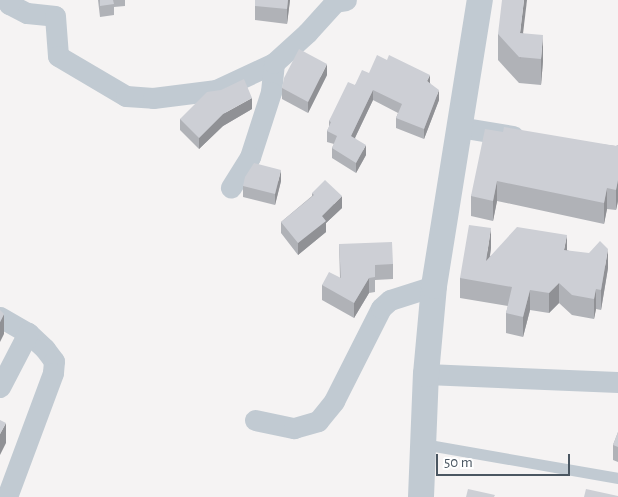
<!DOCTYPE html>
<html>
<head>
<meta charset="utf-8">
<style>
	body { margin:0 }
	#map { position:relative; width:618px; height:497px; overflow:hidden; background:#f5f3f3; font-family:"Alegreya Sans",sans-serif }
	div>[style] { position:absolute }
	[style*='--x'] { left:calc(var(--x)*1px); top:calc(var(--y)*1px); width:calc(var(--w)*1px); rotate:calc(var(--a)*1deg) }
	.service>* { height:11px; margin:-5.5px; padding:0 5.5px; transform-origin:5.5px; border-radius:5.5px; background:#c1cad2 }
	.minor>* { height:21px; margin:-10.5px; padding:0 10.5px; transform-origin:10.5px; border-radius:10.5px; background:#c1cad2 }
	.tertiary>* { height:26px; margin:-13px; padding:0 13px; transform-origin:13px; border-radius:13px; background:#c1cad2 }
	.wall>* { inset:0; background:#b0b2b7 }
	.shaded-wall>* { inset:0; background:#909195 }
	.building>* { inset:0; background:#cdcfd5 }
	span { translate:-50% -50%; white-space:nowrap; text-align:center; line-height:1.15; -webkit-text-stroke:5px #fff; paint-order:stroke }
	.scale { position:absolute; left:436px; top:454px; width:134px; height:22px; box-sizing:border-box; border:2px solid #4a5661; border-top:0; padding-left:6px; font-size:15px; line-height:18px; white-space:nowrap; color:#4a5661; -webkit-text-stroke:4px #fff; paint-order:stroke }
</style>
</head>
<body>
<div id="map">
	<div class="service">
		<div style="--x:423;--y:444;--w:198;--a:9.9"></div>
	</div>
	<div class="minor">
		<div style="--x:8;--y:0;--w:4;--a:76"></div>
		<div style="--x:9;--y:4;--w:20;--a:27"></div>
		<div style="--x:27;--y:13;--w:28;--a:6"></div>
		<div style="--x:55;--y:16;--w:40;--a:85.7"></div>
		<div style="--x:58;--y:56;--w:79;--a:30.5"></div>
		<div style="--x:126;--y:96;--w:27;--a:4"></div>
		<div style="--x:153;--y:98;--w:64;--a:-7.2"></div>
		<div style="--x:216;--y:90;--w:64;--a:-25"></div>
		<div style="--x:274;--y:63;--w:29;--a:96"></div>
		<div style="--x:271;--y:92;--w:68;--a:107.9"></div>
		<div style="--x:250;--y:157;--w:36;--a:122"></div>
		<div style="--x:274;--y:63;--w:45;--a:-42.3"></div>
		<div style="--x:307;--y:33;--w:42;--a:-47.9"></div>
		<div style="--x:335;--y:2;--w:11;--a:-10"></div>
		<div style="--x:459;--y:127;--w:55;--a:9.5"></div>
		<div style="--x:0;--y:317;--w:32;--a:30"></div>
		<div style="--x:28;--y:333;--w:23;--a:43"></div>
		<div style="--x:45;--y:349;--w:15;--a:53"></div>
		<div style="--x:54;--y:361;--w:12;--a:95"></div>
		<div style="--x:53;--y:373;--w:132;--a:110.4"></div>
		<div style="--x:426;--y:374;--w:192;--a:2.4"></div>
		<div style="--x:0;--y:387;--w:61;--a:-62.6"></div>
		<div style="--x:255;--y:420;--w:40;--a:12"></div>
		<div style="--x:294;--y:428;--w:25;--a:-16"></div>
		<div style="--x:318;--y:421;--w:26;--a:-51"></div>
		<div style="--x:334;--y:401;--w:104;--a:-63.2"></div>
		<div style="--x:381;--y:308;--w:12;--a:-42"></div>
		<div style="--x:390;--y:300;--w:46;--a:-17.7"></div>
	</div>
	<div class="tertiary">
		<div style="--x:421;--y:497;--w:123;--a:-87.7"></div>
		<div style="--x:426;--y:374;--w:88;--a:-84.8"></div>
		<div style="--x:434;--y:286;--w:290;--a:-80.9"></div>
	</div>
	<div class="wall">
		<div style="clip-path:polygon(98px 0,125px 0,125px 6px,114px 7px,114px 15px,100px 17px)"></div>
		<div style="clip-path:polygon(255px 0,290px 0,287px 24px,255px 20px)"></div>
		<div style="clip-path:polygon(523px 33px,543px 61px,541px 85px,519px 83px,498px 60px,498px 34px)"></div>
		<div style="clip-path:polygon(369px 73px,430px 83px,439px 100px,424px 139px,396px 128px,396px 118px,398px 113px,373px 100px,355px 138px,366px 155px,356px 173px,332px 158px,332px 148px,334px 144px,327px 142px,327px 131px,329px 127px,329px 121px,355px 85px)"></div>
		<div style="clip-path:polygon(327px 75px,308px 113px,282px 99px,282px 88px)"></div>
		<div style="clip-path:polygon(252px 109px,223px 126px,199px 149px,180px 130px,180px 119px)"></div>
		<div style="clip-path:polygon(503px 132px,616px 146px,618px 145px,618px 201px,616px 210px,607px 209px,604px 224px,497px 201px,493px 221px,471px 216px,471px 196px)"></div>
		<div style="clip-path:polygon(281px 181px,275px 205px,243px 197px,243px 186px)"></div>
		<div style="clip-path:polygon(312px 193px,342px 208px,326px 223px,326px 232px,298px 255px,281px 233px,281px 222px,312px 196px)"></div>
		<div style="clip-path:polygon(339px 244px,393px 264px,393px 279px,375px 280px,375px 292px,369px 293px,354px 318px,322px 300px,322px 285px,340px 278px)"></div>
		<div style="clip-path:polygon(491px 248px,490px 256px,567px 250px,608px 268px,601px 310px,596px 309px,594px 319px,572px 315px,559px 303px,549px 313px,530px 310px,523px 337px,506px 333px,506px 313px,508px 306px,460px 298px,460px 278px)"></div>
		<div style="clip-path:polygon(618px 432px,618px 462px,613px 460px,613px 445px)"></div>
	</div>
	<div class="shaded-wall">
		<div style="clip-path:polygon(288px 0,290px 0,287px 24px,287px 9px)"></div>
		<div style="clip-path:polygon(524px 0,527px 0,520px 59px,520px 33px)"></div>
		<div style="clip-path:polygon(543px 35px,543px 61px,541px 85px,541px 59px)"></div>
		<div style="clip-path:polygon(327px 64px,327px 75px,308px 113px,308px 102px)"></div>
		<div style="clip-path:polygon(430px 75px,430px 85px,427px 81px)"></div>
		<div style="clip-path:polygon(373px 90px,373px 100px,351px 146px,351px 136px)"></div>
		<div style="clip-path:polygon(439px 90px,439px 100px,424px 139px,424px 129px)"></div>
		<div style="clip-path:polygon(252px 98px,252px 109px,223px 126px,199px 149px,199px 138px,223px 114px)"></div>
		<div style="clip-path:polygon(366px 145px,366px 155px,356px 173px,356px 163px)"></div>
		<div style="clip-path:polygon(281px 170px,281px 181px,275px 205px,275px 194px)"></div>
		<div style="clip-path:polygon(618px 180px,618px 201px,616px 210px,616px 190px)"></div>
		<div style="clip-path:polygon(497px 181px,497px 201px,493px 221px,493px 201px)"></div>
		<div style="clip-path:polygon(607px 188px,607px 209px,604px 224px,604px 203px)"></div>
		<div style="clip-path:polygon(342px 196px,342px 208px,326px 223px,326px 232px,298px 255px,298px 243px,322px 216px)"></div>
		<div style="clip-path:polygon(491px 228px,491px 248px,486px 280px,486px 261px)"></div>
		<div style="clip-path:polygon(567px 235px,567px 255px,564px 250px)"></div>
		<div style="clip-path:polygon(608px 249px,608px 268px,601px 310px,601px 290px)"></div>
		<div style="clip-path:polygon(369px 278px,369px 293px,354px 318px,354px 303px)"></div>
		<div style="clip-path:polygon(559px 283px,559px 303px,549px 313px,549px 293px)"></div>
		<div style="clip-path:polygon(596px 289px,596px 309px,594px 319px,594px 299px)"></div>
		<div style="clip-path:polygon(530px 290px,530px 310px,523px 337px,523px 317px)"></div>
		<div style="clip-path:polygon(4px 314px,4px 334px,0 342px,0 322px)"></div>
		<div style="clip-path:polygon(6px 423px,6px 443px,0 455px,0 434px)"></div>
	</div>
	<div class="building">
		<div style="clip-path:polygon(100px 0,113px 0,114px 4px,100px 6px)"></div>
		<div style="clip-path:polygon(255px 0,288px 0,287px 9px,255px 6px)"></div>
		<div style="clip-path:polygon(502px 0,524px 0,520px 33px,543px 35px,541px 59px,519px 57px,498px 34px)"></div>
		<div style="clip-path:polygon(299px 49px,327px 64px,308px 102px,282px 88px,284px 78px)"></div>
		<div style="clip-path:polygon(377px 55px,387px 60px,389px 55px,430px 75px,427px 81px,439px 90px,424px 129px,396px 118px,402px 104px,373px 90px,351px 136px,366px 145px,356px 163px,332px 148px,337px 136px,327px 131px,331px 122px,329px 121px,348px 82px,355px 85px,362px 70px,369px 73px)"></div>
		<div style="clip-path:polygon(244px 79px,252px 98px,223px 114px,199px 138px,180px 119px,207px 92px,221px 90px)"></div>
		<div style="clip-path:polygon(504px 127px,616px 146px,618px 145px,618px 180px,616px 190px,607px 188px,604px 203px,497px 181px,493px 201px,471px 196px,485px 129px,503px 132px)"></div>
		<div style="clip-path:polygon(254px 163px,281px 170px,275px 194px,243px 186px,245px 177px)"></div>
		<div style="clip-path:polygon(325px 180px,342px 196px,322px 216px,326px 221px,298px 243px,281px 222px,314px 195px,312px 193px)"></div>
		<div style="clip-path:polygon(469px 225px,491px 228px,486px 261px,517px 227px,567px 235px,564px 250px,589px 253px,600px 241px,608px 249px,601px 290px,596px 289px,594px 299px,572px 295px,559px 283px,549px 293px,530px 290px,523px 317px,506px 313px,512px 287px,460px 278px)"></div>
		<div style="clip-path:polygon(392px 242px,393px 264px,375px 265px,375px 277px,369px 278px,354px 303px,322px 285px,329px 272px,341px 278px,339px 244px)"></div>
		<div style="clip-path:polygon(0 310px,4px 314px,0 322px)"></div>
		<div style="clip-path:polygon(0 420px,6px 423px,0 434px)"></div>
		<div style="clip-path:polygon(618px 432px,618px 447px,613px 445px)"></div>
		<div style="clip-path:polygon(468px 489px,495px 495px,494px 497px,466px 497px)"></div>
		<div style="clip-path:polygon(586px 489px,618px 496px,618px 497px,584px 497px)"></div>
	</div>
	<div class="scale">50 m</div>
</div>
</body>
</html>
